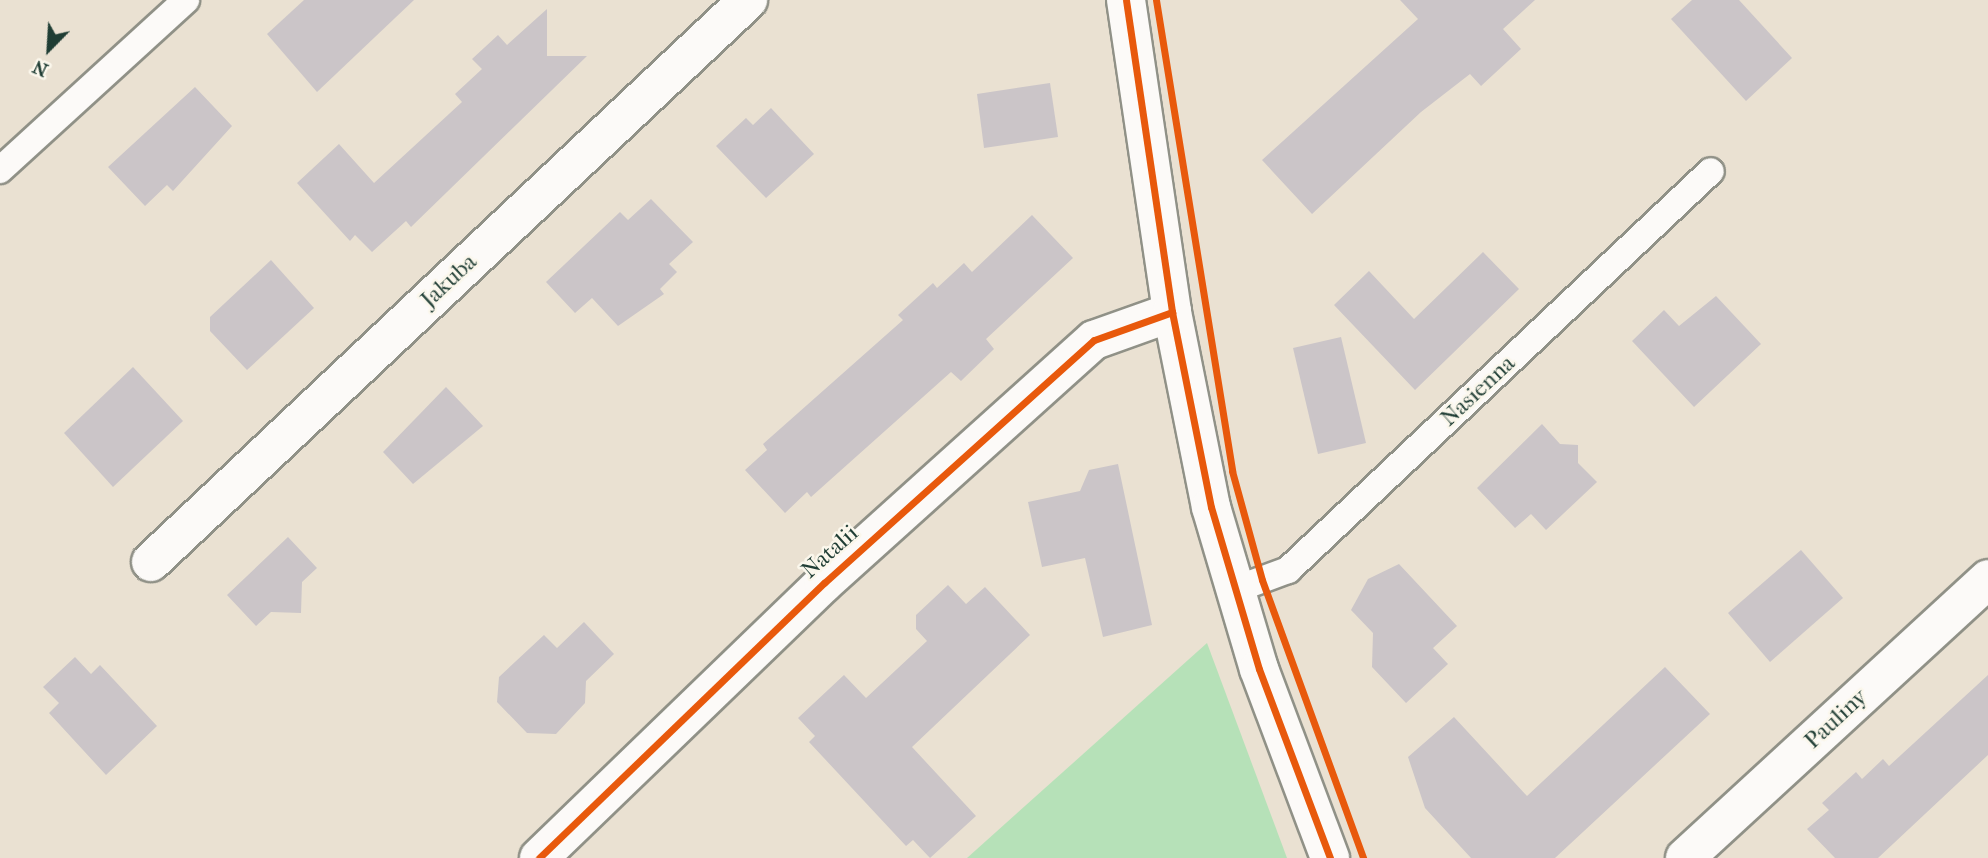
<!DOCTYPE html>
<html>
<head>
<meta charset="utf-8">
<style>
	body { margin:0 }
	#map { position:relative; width:1988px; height:858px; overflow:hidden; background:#eae1d2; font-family:"IM FELL French Canon",serif }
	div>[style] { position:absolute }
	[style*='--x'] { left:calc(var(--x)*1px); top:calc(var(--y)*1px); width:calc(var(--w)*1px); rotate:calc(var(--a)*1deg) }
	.green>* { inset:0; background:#b6e1b8 }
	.building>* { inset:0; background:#cbc5c8 }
	.roads { filter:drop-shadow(2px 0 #909187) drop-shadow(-2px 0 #909187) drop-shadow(0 2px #909187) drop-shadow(0 -2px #909187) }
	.lane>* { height:26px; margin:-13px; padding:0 13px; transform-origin:13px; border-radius:13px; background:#fcfaf8 }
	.street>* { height:38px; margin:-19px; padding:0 19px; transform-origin:19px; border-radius:19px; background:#fcfaf8 }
	.secondary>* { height:38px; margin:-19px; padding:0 19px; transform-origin:19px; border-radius:19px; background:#fcfaf8 }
	.cycleway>* { height:7px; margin:-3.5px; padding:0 3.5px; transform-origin:3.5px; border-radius:3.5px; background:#e8590c }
	span { translate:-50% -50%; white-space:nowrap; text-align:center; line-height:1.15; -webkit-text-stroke:5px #fbf7ec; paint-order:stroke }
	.street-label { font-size:23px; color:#1f3d34 }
	.north { position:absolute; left:14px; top:14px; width:70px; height:70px; -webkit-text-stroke:5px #fbf7ec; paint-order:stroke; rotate:204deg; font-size:19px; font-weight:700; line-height:28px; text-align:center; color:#1f3d34 }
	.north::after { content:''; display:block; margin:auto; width:24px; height:32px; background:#1f3d34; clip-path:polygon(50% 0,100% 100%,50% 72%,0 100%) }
</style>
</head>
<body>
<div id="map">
	<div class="green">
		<div style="clip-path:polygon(1207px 643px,1287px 858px,967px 858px)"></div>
	</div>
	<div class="building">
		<div style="clip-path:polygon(304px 0,414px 0,317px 92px,267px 34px)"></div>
		<div style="clip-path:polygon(1400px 0,1535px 0,1503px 29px,1521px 49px,1481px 86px,1470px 74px,1421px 112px,1312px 214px,1262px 160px,1418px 19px)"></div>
		<div style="clip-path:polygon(1692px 0,1739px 0,1792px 58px,1746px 101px,1671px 19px)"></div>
		<div style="clip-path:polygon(547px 9px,547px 56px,587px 56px,411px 227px,406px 221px,372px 252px,355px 235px,350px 241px,297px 183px,339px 144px,374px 183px,462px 102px,455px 94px,482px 69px,472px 59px,498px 35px,507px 45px)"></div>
		<div style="clip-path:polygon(1050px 83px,1058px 137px,984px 148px,977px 94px)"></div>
		<div style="clip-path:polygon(195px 87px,232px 126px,173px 191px,167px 185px,145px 206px,108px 167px)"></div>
		<div style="clip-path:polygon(771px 108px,814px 154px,766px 198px,716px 146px,746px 118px,753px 125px)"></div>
		<div style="clip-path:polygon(651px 199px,693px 242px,669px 264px,677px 272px,660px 289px,664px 294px,618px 326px,592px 298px,575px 313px,546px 282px,620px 212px,628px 220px)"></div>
		<div style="clip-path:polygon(1032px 215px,1073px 258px,986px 339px,994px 349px,961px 381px,951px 372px,811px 497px,807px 492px,785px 513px,745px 470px,767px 450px,763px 444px,903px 320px,898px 315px,933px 283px,937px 288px,964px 263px,972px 272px)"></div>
		<div style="clip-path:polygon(1483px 252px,1519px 289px,1415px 390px,1334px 305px,1369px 271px,1414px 319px)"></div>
		<div style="clip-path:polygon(271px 260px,314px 308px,247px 370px,210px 331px,210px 317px)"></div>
		<div style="clip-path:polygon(1716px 296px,1761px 344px,1694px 407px,1632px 341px,1664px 310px,1679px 326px)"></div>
		<div style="clip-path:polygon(1341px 337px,1366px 443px,1318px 454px,1293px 348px)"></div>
		<div style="clip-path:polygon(133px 367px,183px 421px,113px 487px,64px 433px)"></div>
		<div style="clip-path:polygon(446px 387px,483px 426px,413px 484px,383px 452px)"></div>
		<div style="clip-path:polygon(1542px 424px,1560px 444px,1578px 445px,1578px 463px,1597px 482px,1546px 530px,1531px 514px,1515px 528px,1477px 488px)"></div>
		<div style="clip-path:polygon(1118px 464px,1152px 625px,1103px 637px,1085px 558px,1042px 567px,1028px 502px,1080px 491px,1089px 470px)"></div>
		<div style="clip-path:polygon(288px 537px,317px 568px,302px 582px,301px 613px,271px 612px,256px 626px,227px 595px)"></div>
		<div style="clip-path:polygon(1801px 550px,1843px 598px,1770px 662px,1728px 613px)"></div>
		<div style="clip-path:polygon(1399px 564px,1457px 626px,1433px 648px,1448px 664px,1406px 703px,1372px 667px,1373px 633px,1351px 610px,1368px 579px)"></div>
		<div style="clip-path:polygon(948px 585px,966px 604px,985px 587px,1030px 635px,912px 747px,976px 816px,930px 858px,913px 840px,906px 846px,809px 742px,815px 736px,798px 718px,844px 675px,866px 698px,927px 641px,916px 629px,916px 615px)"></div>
		<div style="clip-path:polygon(584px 622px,614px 654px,586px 681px,585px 703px,556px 734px,527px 733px,497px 702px,499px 677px,544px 635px,557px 648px)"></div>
		<div style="clip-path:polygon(75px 657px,91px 674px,100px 665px,157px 726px,106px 775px,49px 713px,59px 703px,43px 687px)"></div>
		<div style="clip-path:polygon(1665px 667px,1710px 714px,1555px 858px,1471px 858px,1425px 808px,1408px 757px,1454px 717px,1527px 796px)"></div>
		<div style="clip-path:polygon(1988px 675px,1988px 755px,1878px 858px,1835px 858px,1807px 829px,1829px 810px,1822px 803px,1856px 772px,1862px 779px,1883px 759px,1889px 766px)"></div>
	</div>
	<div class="roads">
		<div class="lane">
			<div style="--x:0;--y:170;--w:252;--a:-42.4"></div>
			<div style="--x:1234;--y:590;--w:58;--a:-20.3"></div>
			<div style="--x:1288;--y:570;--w:581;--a:-43.33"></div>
		</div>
		<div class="street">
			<div style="--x:151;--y:562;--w:820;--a:-43.27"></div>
			<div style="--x:539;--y:858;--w:396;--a:-44"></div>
			<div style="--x:824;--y:583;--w:363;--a:-42"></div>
			<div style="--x:1094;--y:340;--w:83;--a:-19.7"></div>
			<div style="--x:1685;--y:858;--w:412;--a:-42.6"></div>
		</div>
		<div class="secondary">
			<div style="--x:1126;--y:0;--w:315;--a:81.6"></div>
			<div style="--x:1172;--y:312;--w:199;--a:78.7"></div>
			<div style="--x:1211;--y:507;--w:169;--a:73.5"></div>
			<div style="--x:1259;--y:669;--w:202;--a:69.4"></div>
		</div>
	</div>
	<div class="cycleway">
		<div style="--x:1126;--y:0;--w:315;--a:81.6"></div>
		<div style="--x:1172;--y:312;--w:199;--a:78.7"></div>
		<div style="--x:1211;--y:507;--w:169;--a:73.5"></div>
		<div style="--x:1259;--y:669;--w:202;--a:69.4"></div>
		<div style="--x:1156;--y:0;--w:477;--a:80.8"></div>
		<div style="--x:1232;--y:471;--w:113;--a:74.6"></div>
		<div style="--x:1262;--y:580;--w:296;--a:70"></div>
		<div style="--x:539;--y:858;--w:396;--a:-44"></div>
		<div style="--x:824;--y:583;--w:363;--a:-42"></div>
		<div style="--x:1094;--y:340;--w:83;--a:-19.7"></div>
	</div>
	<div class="street-label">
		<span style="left:449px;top:281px;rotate:-43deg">Jakuba</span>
		<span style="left:1478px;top:391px;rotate:-43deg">Nasienna</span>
		<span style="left:830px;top:552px;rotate:-42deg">Natalii</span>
		<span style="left:1836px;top:719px;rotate:-43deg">Pauliny</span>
	</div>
	<div class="north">N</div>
</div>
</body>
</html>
